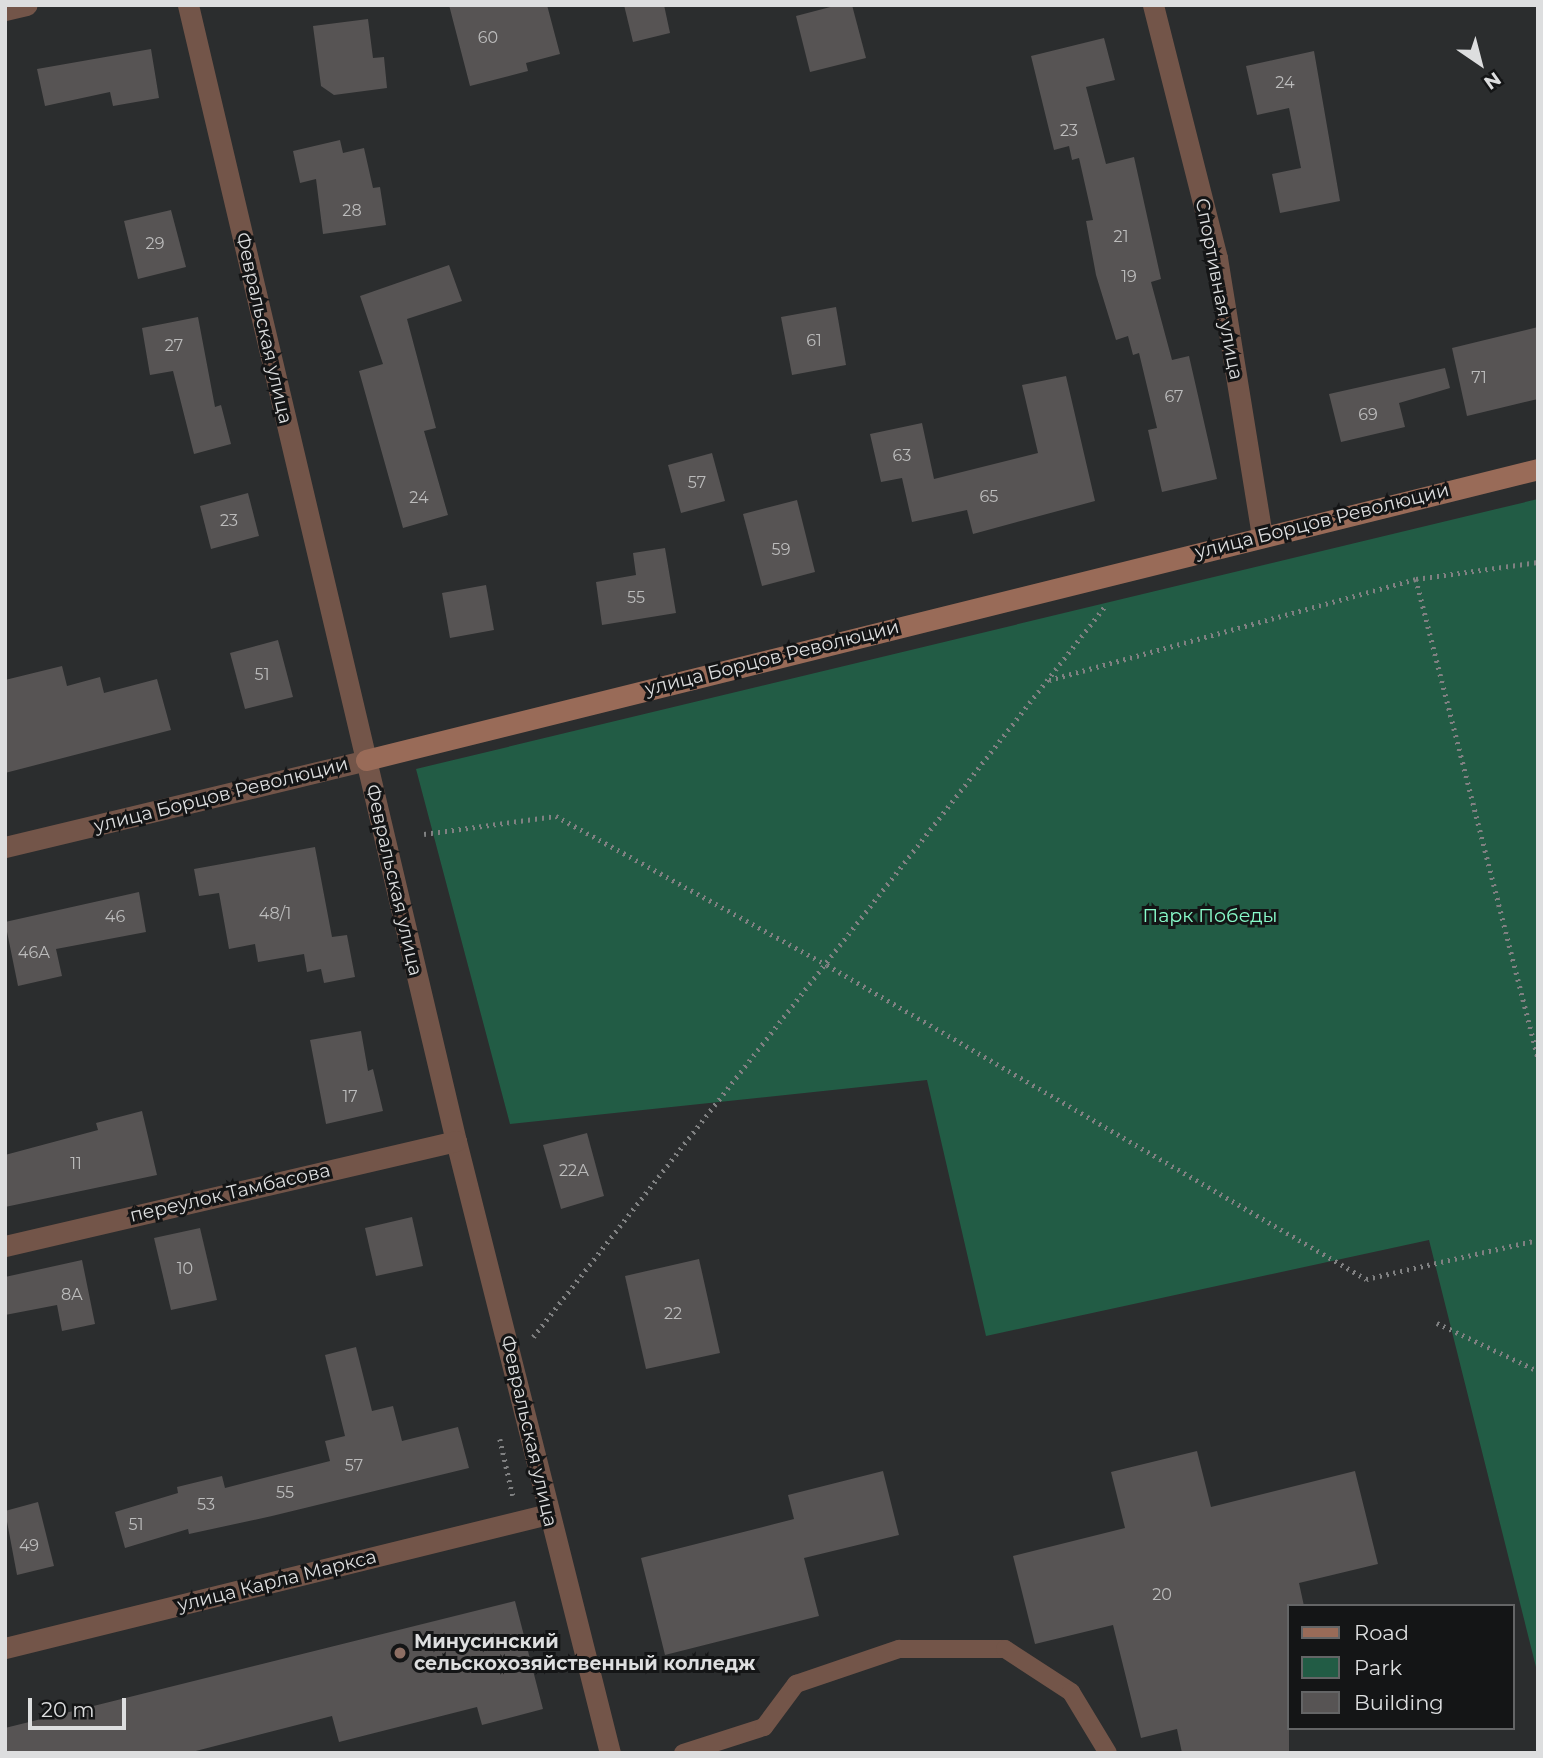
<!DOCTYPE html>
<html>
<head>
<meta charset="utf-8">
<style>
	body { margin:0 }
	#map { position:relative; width:1543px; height:1758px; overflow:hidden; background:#2b2d2e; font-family:Montserrat,sans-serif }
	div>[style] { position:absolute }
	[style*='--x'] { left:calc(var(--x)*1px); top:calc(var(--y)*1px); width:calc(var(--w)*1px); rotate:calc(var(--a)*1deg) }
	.green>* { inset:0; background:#225c45 }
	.building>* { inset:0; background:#575454 }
	.path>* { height:4.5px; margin-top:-2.25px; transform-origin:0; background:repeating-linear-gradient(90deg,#808182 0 2px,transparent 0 7px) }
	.lane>* { height:18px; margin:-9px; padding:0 9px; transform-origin:9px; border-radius:9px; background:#735549 }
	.street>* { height:21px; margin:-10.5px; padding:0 10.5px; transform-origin:10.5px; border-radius:10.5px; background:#735549 }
	.secondary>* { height:21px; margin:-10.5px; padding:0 10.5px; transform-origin:10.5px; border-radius:10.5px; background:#996b58 }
	.dots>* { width:19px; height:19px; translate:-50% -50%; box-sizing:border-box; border:4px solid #141516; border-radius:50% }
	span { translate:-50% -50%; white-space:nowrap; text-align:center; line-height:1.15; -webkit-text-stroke:6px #141516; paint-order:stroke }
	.number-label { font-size:16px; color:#bcbcbc }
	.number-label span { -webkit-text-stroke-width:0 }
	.street-label { font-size:19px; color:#dddedf }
	.park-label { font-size:19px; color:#88fbca }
	.poi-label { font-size:19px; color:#dddedf; font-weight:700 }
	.left { translate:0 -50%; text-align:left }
	.frame { position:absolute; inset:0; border:7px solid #dddedf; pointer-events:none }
	.legend { position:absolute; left:1287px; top:1604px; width:228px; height:126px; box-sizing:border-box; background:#141516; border:2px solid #646566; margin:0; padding:9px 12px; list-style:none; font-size:21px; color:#dddedf }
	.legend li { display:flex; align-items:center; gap:14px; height:35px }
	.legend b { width:35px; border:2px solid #646566 }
	.north { position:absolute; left:1445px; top:28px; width:70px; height:70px; -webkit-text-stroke:5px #141516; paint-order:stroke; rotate:145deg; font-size:19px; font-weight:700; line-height:28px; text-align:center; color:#dddedf }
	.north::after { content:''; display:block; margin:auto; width:24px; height:32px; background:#dddedf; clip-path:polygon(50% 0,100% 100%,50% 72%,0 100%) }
	.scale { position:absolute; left:28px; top:1698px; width:98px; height:32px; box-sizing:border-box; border:4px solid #dddedf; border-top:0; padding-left:9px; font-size:21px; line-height:24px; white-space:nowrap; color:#dddedf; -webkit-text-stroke:5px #141516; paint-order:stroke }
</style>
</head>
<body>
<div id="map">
	<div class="green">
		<div style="clip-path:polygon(1538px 499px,1538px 1675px,1429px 1240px,986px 1336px,927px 1080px,510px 1124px,416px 769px)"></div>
	</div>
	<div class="building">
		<div style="clip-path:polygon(449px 5px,547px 5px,560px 54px,526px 63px,528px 71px,470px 86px)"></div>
		<div style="clip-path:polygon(624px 5px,664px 5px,670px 33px,633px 42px)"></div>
		<div style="clip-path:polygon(838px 5px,852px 5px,866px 58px,810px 72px,796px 16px)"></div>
		<div style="clip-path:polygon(368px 19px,373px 58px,384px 57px,387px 88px,334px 95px,321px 86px,313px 26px)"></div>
		<div style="clip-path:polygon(1104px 38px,1115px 80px,1086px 87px,1106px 164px,1134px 157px,1161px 279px,1151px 282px,1172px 360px,1189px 356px,1217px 479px,1162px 492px,1148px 430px,1157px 428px,1139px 353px,1133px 355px,1128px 336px,1116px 340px,1096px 275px,1086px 221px,1093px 220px,1079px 158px,1072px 160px,1069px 146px,1054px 150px,1031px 56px)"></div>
		<div style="clip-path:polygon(151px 49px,159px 98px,113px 106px,110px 92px,45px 106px,37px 69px)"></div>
		<div style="clip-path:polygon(1314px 51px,1340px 201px,1280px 213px,1272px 174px,1301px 168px,1289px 108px,1257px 115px,1246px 66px)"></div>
		<div style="clip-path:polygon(340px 140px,343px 153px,364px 148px,373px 188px,380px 187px,386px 225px,323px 234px,316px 179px,300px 183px,293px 151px)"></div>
		<div style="clip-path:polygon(171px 210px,186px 267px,138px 279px,124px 221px)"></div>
		<div style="clip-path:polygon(449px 265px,462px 301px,407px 319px,436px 428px,424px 431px,448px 515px,403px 528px,359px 371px,383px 364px,360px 296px)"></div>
		<div style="clip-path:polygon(836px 307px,846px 365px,792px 375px,781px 317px)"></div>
		<div style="clip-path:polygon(198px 317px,215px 407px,221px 405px,231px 444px,194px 454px,173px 371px,150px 375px,142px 328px)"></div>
		<div style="clip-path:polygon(1538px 327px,1538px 399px,1467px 416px,1452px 348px)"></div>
		<div style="clip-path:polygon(1445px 368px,1450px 388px,1399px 403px,1405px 427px,1341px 442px,1329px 394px)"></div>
		<div style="clip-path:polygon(1066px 376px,1095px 501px,973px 534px,967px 510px,912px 522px,902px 478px,881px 482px,870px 434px,922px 423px,934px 479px,1038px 453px,1022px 385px)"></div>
		<div style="clip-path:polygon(712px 453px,725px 501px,681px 513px,668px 465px)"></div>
		<div style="clip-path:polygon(248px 493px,259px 536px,211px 549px,200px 506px)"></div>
		<div style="clip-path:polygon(797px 500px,815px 572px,762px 586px,743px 514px)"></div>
		<div style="clip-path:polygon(665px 548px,676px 613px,602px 625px,596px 582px,636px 575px,633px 553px)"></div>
		<div style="clip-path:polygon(486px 585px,494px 630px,450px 638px,442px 593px)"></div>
		<div style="clip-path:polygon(278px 640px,293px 697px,245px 709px,230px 653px)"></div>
		<div style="clip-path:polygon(62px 666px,67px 686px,100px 677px,104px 693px,157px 679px,171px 730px,5px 773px,5px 680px)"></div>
		<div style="clip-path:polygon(315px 847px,332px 937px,347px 935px,355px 977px,324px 983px,321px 969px,307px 972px,304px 954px,258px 962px,255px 944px,229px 949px,219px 893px,199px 896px,194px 869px)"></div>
		<div style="clip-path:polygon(139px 892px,146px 932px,56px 949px,62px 976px,18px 986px,5px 922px)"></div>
		<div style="clip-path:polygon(361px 1031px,368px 1071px,373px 1069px,383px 1111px,326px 1124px,310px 1040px)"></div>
		<div style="clip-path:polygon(142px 1111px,157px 1175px,5px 1207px,5px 1155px,98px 1130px,96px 1123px)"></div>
		<div style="clip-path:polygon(587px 1133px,604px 1196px,561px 1209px,543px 1145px)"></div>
		<div style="clip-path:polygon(412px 1217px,423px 1266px,376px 1276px,365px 1228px)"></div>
		<div style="clip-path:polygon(200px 1228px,217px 1300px,171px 1310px,154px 1238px)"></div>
		<div style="clip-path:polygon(699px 1259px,720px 1353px,646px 1369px,625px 1276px)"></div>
		<div style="clip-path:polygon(82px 1260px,95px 1324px,62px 1331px,57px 1305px,5px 1315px,5px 1277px)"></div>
		<div style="clip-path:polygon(356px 1347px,372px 1411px,393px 1406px,402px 1441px,458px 1427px,469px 1468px,272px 1516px,189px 1534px,188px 1529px,125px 1548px,115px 1512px,178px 1493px,177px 1487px,222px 1476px,225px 1488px,330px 1461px,325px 1441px,345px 1436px,325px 1355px)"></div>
		<div style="clip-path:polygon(1197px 1451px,1211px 1507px,1355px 1471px,1378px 1564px,1299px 1583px,1304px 1606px,1289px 1606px,1289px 1753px,1182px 1753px,1177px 1729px,1141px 1738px,1113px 1625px,1035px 1644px,1013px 1556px,1125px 1528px,1111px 1472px)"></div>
		<div style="clip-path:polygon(883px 1471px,899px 1535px,804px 1558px,819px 1616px,665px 1655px,641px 1558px,794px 1519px,788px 1495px)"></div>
		<div style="clip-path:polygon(38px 1502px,54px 1566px,17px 1575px,5px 1511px)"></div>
		<div style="clip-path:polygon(515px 1601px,543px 1709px,482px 1725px,477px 1707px,339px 1742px,332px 1716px,188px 1753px,5px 1753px,5px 1728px)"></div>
	</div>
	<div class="path">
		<div style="--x:1416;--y:579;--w:494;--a:75.7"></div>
		<div style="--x:1049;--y:680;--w:381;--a:-15.4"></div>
		<div style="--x:1416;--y:579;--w:123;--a:-7.9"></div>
		<div style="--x:424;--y:834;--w:133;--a:-7.8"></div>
		<div style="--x:556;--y:816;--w:309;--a:28.8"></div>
		<div style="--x:827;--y:965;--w:624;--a:30.22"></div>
		<div style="--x:1366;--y:1279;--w:176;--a:-12.8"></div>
		<div style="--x:1437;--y:1323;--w:112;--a:25.4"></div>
		<div style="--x:533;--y:1337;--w:930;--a:-51.95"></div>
		<div style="--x:500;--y:1439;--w:58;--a:77.2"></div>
	</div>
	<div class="lane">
		<div style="--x:683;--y:1753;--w:85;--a:-17.8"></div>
		<div style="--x:764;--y:1727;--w:54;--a:-53.3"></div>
		<div style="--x:796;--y:1684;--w:109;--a:-18.8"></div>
		<div style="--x:899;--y:1649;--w:106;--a:0"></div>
		<div style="--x:1005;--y:1649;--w:79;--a:33.1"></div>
		<div style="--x:1071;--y:1692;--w:71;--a:58.8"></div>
	</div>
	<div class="street">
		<div style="--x:188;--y:5;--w:1167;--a:76.73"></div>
		<div style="--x:456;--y:1141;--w:631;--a:75.88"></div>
		<div style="--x:1153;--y:5;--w:261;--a:75.8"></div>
		<div style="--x:1217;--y:258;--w:281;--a:80.8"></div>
		<div style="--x:5;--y:10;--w:22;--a:-13"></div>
		<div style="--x:5;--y:847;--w:371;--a:-13.5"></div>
		<div style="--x:5;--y:1246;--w:463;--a:-13.1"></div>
		<div style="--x:5;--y:1648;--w:559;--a:-13.86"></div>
	</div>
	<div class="secondary">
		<div style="--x:366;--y:760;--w:1208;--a:-13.94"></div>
	</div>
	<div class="dots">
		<div style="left:400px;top:1653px;background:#8d6e63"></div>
	</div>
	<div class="number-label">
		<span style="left:488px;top:38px">60</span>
		<span style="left:1285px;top:83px">24</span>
		<span style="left:1069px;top:131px">23</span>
		<span style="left:352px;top:211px">28</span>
		<span style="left:1121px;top:237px">21</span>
		<span style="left:155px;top:244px">29</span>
		<span style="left:1129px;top:277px">19</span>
		<span style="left:814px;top:341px">61</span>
		<span style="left:174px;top:346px">27</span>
		<span style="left:1479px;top:378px">71</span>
		<span style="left:1174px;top:397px">67</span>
		<span style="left:1368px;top:415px">69</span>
		<span style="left:902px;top:456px">63</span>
		<span style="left:697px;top:483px">57</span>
		<span style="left:989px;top:497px">65</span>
		<span style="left:419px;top:498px">24</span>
		<span style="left:229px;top:521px">23</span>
		<span style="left:781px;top:550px">59</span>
		<span style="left:636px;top:598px">55</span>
		<span style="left:262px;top:675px">51</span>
		<span style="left:275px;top:914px">48/1</span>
		<span style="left:115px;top:917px">46</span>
		<span style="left:34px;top:953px">46А</span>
		<span style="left:350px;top:1097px">17</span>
		<span style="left:76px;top:1164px">11</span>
		<span style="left:574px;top:1171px">22А</span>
		<span style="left:185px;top:1269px">10</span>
		<span style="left:72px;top:1295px">8А</span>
		<span style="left:673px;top:1314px">22</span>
		<span style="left:354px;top:1466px">57</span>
		<span style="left:285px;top:1493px">55</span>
		<span style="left:206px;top:1505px">53</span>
		<span style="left:136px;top:1525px">51</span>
		<span style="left:29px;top:1546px">49</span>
		<span style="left:1162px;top:1595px">20</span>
	</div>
	<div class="street-label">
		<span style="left:1219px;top:289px;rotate:79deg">Спортивная улица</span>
		<span style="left:264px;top:328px;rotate:77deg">Февральская улица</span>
		<span style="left:1322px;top:521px;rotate:-14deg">улица Борцов Революции</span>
		<span style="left:772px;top:658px;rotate:-14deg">улица Борцов Революции</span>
		<span style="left:221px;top:795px;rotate:-14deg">улица Борцов Революции</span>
		<span style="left:394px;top:880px;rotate:77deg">Февральская улица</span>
		<span style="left:230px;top:1193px;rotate:-13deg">переулок Тамбасова</span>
		<span style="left:529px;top:1431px;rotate:77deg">Февральская улица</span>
		<span style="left:277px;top:1581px;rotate:-14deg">улица Карла Маркса</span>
	</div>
	<div class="park-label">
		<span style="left:1210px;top:916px">Парк Победы</span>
	</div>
	<div class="poi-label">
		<span class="left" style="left:414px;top:1653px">Минусинский<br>сельскохозяйственный колледж</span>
	</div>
	<div class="frame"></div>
	<ul class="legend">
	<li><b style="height:9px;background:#996b58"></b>Road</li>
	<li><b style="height:19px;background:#225c45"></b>Park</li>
	<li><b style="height:19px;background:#575454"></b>Building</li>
	</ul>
	<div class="north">N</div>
	<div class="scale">20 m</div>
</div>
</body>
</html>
